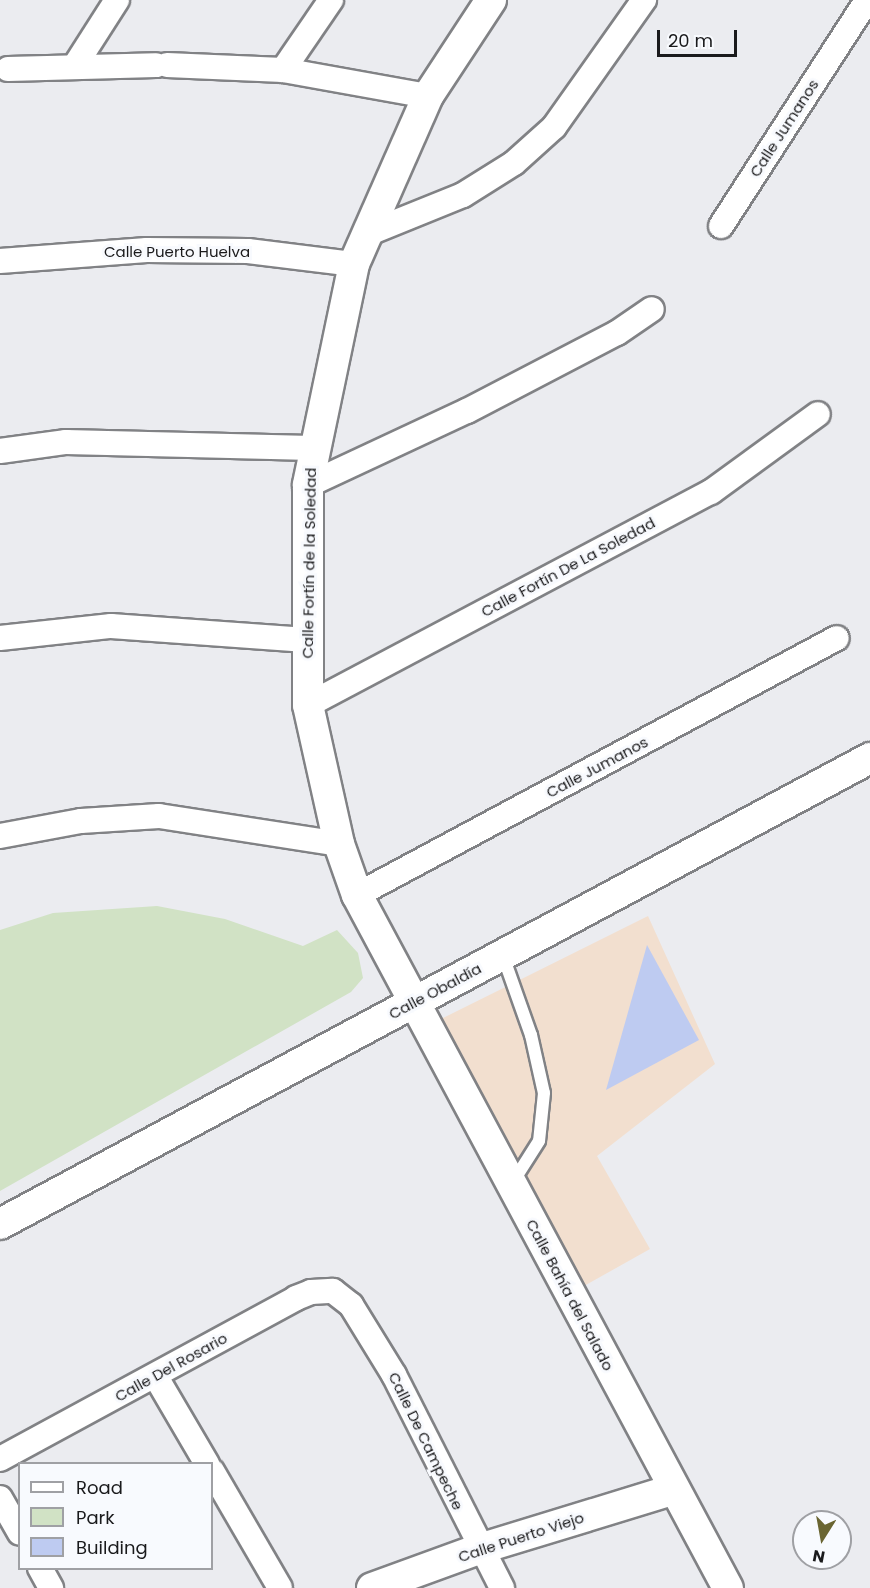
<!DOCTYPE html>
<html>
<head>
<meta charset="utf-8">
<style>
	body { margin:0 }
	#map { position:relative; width:870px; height:1588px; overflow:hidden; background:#ebecf0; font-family:Poppins,sans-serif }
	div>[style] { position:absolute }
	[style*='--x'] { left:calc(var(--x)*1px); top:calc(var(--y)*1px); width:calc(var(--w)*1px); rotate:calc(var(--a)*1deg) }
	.commercial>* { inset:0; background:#f2dfcf }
	.green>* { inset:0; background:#d1e2c5 }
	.building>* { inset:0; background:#becbf1 }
	.roads { filter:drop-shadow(2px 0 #818285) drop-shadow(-2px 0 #818285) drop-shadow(0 2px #818285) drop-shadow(0 -2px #818285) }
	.service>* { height:12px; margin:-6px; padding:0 6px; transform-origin:6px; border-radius:6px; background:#fff }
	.minor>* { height:24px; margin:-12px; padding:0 12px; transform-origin:12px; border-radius:12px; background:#fff }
	.tertiary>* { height:30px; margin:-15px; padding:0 15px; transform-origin:15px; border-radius:15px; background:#fff }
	span { translate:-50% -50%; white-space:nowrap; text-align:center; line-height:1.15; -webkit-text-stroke:6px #f8fafe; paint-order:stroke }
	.street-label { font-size:15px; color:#1a1a1c }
	.legend { position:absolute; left:18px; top:1462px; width:195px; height:108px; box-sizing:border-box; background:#f8fafe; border:2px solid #9fa0a4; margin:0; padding:8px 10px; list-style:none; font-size:18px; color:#1a1a1c }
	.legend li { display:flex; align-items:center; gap:12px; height:30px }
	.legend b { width:30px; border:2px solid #9fa0a4 }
	.north { position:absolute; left:792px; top:1510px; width:60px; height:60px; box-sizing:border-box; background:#f8fafe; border:2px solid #9fa0a4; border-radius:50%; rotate:191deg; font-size:16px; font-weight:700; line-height:24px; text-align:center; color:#1a1a1c }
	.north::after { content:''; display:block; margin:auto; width:21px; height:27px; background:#6a6532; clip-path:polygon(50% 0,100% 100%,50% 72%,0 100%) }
	.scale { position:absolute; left:657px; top:30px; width:80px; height:27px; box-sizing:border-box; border:3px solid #1a1a1c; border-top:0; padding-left:8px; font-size:18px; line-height:21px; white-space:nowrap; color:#1a1a1c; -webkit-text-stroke:4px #f8fafe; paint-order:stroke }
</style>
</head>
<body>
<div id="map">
	<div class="commercial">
		<div style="clip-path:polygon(648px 916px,715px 1064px,597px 1156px,650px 1249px,584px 1286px,441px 1019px)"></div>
	</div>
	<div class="green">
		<div style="clip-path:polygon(157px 906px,225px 919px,303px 946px,337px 930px,358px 953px,363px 978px,351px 992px,0 1191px,0 930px,53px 913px)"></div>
	</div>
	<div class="building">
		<div style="clip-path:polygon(647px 945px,699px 1040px,606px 1090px)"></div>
	</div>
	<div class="roads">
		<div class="service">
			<div style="--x:503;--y:956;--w:84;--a:70.5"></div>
			<div style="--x:531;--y:1035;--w:59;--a:77.4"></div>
			<div style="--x:544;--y:1093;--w:48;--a:95.9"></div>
			<div style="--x:539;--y:1141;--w:49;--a:122.4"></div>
		</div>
		<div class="minor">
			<div style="--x:76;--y:64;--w:76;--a:-57.4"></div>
			<div style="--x:167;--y:65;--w:116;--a:2.5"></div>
			<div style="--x:283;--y:70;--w:147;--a:10.2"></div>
			<div style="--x:8;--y:69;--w:148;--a:-1.5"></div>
			<div style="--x:283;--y:70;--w:85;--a:-55.6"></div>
			<div style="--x:721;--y:226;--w:269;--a:-57.1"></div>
			<div style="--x:369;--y:233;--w:101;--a:-22"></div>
			<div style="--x:463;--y:195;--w:60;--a:-32.1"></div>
			<div style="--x:514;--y:163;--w:54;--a:-42"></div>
			<div style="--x:554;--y:127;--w:156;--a:-54.7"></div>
			<div style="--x:0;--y:261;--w:147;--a:-4.3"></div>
			<div style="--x:147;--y:250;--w:101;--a:0.6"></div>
			<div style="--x:248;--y:251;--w:107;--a:7"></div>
			<div style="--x:0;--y:451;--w:67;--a:-7.8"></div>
			<div style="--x:66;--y:442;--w:246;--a:1.4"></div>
			<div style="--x:308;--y:485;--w:175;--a:-25"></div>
			<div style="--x:467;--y:411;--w:169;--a:-27.5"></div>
			<div style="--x:617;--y:333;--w:42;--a:-34.4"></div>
			<div style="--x:0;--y:638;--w:112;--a:-6.2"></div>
			<div style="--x:111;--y:626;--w:196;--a:4.1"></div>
			<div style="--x:308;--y:705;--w:456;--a:-27.9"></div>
			<div style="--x:711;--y:492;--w:132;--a:-36.1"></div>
			<div style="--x:0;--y:836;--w:82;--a:-10.5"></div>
			<div style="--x:81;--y:821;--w:78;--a:-3.7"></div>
			<div style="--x:159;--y:816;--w:182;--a:8.8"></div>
			<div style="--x:357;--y:895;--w:544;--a:-28.17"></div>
			<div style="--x:156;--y:1377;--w:101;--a:59.6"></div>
			<div style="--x:0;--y:1459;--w:337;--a:-28.5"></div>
			<div style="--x:296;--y:1298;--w:16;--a:-22"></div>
			<div style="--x:311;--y:1292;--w:22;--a:-3"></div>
			<div style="--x:333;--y:1291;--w:23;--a:38"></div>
			<div style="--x:351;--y:1305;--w:82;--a:58.4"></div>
			<div style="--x:394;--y:1375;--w:239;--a:63.1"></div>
			<div style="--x:212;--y:1471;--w:135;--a:59.8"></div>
			<div style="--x:0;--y:1498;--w:40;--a:60.3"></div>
			<div style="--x:40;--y:1568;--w:23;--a:61"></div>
		</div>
		<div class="tertiary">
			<div style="--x:491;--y:0;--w:115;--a:123.3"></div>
			<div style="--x:428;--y:96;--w:184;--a:113.8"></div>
			<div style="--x:354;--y:264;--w:226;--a:101.8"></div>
			<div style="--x:308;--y:485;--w:220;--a:90"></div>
			<div style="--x:308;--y:705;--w:142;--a:77.4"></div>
			<div style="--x:339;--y:844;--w:54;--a:70.6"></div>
			<div style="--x:357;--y:895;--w:786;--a:61.84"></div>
			<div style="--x:0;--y:1224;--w:987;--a:-28.17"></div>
			<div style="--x:372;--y:1588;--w:114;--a:-20"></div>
			<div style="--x:479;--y:1549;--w:202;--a:-17"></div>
		</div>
	</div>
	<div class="street-label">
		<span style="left:784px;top:128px;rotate:-57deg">Calle Jumanos</span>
		<span style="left:177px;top:252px">Calle Puerto Huelva</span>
		<span style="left:309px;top:563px;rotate:-89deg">Calle Fortín de la Soledad</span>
		<span style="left:568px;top:567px;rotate:-28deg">Calle Fortín De La Soledad</span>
		<span style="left:597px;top:767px;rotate:-28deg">Calle Jumanos</span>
		<span style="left:435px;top:991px;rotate:-28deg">Calle Obaldía</span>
		<span style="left:570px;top:1295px;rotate:62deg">Calle Bahía del Salado</span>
		<span style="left:171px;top:1367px;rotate:-29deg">Calle Del Rosario</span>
		<span style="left:426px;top:1441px;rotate:64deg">Calle De Campeche</span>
		<span style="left:521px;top:1537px;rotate:-18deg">Calle Puerto Viejo</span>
	</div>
	<ul class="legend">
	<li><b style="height:8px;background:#fff"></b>Road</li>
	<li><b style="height:16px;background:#d1e2c5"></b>Park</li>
	<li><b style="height:16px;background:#becbf1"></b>Building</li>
	</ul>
	<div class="north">N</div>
	<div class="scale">20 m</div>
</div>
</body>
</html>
